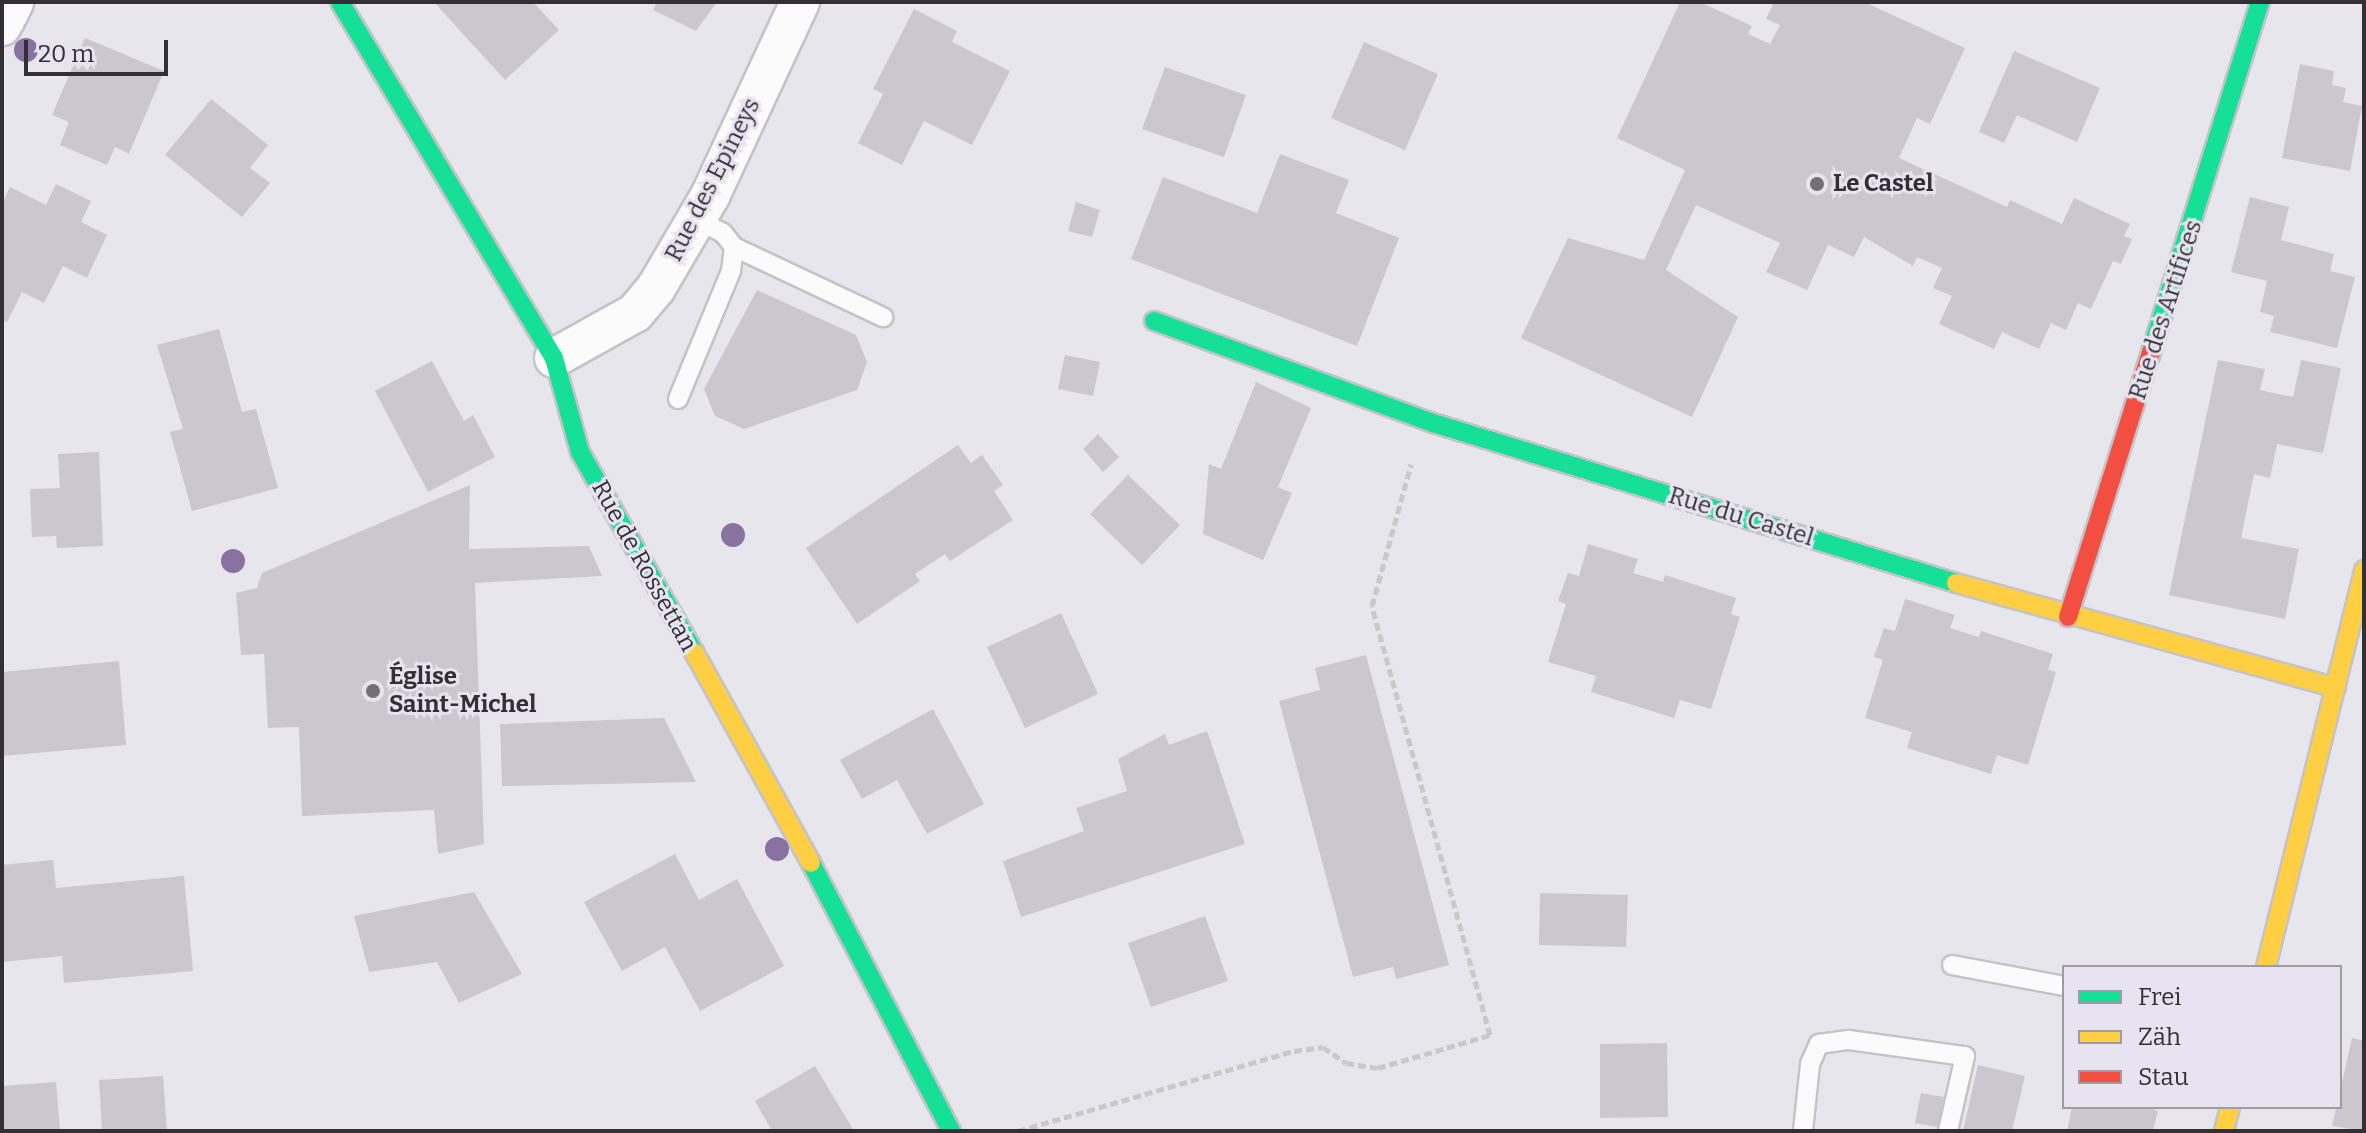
<!DOCTYPE html>
<html>
<head>
<meta charset="utf-8">
<style>
	body { margin:0 }
	#map { position:relative; width:2366px; height:1133px; overflow:hidden; background:#e8e6ed; font-family:Bitter,serif }
	div>[style] { position:absolute }
	[style*='--x'] { left:calc(var(--x)*1px); top:calc(var(--y)*1px); width:calc(var(--w)*1px); rotate:calc(var(--a)*1deg) }
	.building>* { inset:0; background:#cac8ce }
	.path>* { height:5px; margin-top:-2.5px; transform-origin:0; background:repeating-linear-gradient(90deg,#c9c8cb 0 8px,transparent 0 12px) }
	.roads { filter:drop-shadow(2px 0 #c4c3c8) drop-shadow(-2px 0 #c4c3c8) drop-shadow(0 2px #c4c3c8) drop-shadow(0 -2px #c4c3c8) }
	.lane>* { height:18px; margin:-9px; padding:0 9px; transform-origin:9px; border-radius:9px; background:#fcfbfc }
	.street>* { height:38px; margin:-19px; padding:0 19px; transform-origin:19px; border-radius:19px; background:#fcfbfc }
	.fast>* { height:18px; margin:-9px; padding:0 9px; transform-origin:9px; border-radius:9px; background:#16e098 }
	.slow>* { height:18px; margin:-9px; padding:0 9px; transform-origin:9px; border-radius:9px; background:#ffcf43 }
	.jam>* { height:18px; margin:-9px; padding:0 9px; transform-origin:9px; border-radius:9px; background:#f24e42 }
	.trees>* { width:24px; height:24px; margin:-12px; border-radius:50%; background:#8873a0 }
	.dots>* { width:22px; height:22px; translate:-50% -50%; box-sizing:border-box; border:4px solid #e7e3f0; border-radius:50% }
	span { translate:-50% -50%; white-space:nowrap; text-align:center; line-height:1.15; -webkit-text-stroke:6px #e7e3f0; paint-order:stroke }
	.street-label { font-size:24px; color:#323035 }
	.poi-label { font-size:24px; color:#323035; font-weight:700 }
	.left { translate:0 -50%; text-align:left }
	.frame { position:absolute; inset:0; border:4px solid #323035; pointer-events:none }
	.legend { position:absolute; left:2062px; top:965px; width:280px; height:144px; box-sizing:border-box; background:#e7e3f0; border:2px solid #9f9ba5; margin:0; padding:10px 14px; list-style:none; font-size:24px; color:#323035 }
	.legend li { display:flex; align-items:center; gap:16px; height:40px }
	.legend b { width:40px; border:2px solid #9f9ba5 }
	.scale { position:absolute; left:24px; top:40px; width:144px; height:36px; box-sizing:border-box; border:4px solid #323035; border-top:0; padding-left:10px; font-size:24px; line-height:28px; white-space:nowrap; color:#323035; -webkit-text-stroke:6px #e7e3f0; paint-order:stroke }
</style>
</head>
<body>
<div id="map">
	<div class="building">
		<div style="clip-path:polygon(434px 2px,533px 2px,559px 30px,505px 80px)"></div>
		<div style="clip-path:polygon(657px 2px,717px 2px,696px 31px,653px 10px)"></div>
		<div style="clip-path:polygon(1680px 2px,1700px 2px,1752px 26px,1748px 34px,1770px 44px,1780px 25px,1766px 19px,1774px 2px,1864px 2px,1965px 48px,1930px 124px,1917px 118px,1899px 158px,2007px 207px,2010px 200px,2062px 224px,2074px 198px,2130px 224px,2124px 236px,2132px 239px,2121px 264px,2113px 261px,2091px 309px,2078px 303px,2066px 330px,2051px 323px,2039px 349px,2002px 332px,1994px 349px,1939px 324px,1952px 296px,1933px 288px,1942px 268px,1917px 257px,1913px 266px,1864px 237px,1854px 257px,1828px 245px,1807px 290px,1766px 272px,1780px 243px,1696px 205px,1666px 270px,1738px 317px,1692px 417px,1521px 338px,1568px 238px,1644px 260px,1685px 170px,1617px 138px)"></div>
		<div style="clip-path:polygon(914px 9px,957px 31px,952px 42px,1010px 71px,972px 145px,924px 121px,902px 165px,858px 143px,883px 94px,873px 89px)"></div>
		<div style="clip-path:polygon(85px 38px,164px 71px,129px 154px,115px 147px,107px 165px,60px 145px,69px 122px,52px 115px)"></div>
		<div style="clip-path:polygon(1364px 42px,1438px 74px,1405px 150px,1331px 118px)"></div>
		<div style="clip-path:polygon(2014px 51px,2100px 88px,2077px 142px,2017px 115px,2004px 143px,1979px 132px)"></div>
		<div style="clip-path:polygon(2300px 64px,2334px 71px,2332px 85px,2346px 88px,2343px 102px,2362px 106px,2350px 171px,2282px 158px)"></div>
		<div style="clip-path:polygon(1165px 67px,1246px 95px,1224px 157px,1142px 129px)"></div>
		<div style="clip-path:polygon(211px 99px,268px 145px,250px 168px,270px 183px,242px 217px,165px 155px)"></div>
		<div style="clip-path:polygon(1280px 154px,1349px 180px,1336px 213px,1399px 238px,1357px 346px,1131px 259px,1163px 177px,1257px 213px)"></div>
		<div style="clip-path:polygon(56px 184px,91px 201px,81px 222px,107px 235px,87px 278px,63px 266px,44px 303px,22px 292px,7px 322px,2px 320px,2px 204px,10px 187px,46px 205px)"></div>
		<div style="clip-path:polygon(2250px 197px,2289px 207px,2281px 240px,2334px 254px,2330px 271px,2355px 277px,2337px 348px,2270px 332px,2274px 316px,2260px 312px,2267px 281px,2231px 272px)"></div>
		<div style="clip-path:polygon(1076px 202px,1100px 210px,1092px 237px,1068px 231px)"></div>
		<div style="clip-path:polygon(757px 290px,856px 335px,867px 362px,857px 390px,744px 429px,715px 416px,704px 389px)"></div>
		<div style="clip-path:polygon(219px 329px,242px 412px,256px 409px,278px 488px,192px 511px,170px 432px,183px 429px,157px 345px)"></div>
		<div style="clip-path:polygon(1065px 355px,1100px 362px,1093px 396px,1058px 389px)"></div>
		<div style="clip-path:polygon(2218px 360px,2265px 369px,2260px 390px,2293px 397px,2301px 360px,2341px 368px,2323px 453px,2277px 444px,2270px 478px,2254px 474px,2241px 538px,2299px 549px,2285px 619px,2169px 595px)"></div>
		<div style="clip-path:polygon(432px 361px,464px 421px,473px 415px,495px 457px,428px 492px,375px 391px)"></div>
		<div style="clip-path:polygon(1256px 382px,1311px 408px,1278px 487px,1292px 493px,1263px 560px,1203px 534px,1209px 464px,1221px 469px)"></div>
		<div style="clip-path:polygon(1098px 434px,1119px 457px,1103px 472px,1083px 449px)"></div>
		<div style="clip-path:polygon(958px 445px,971px 463px,982px 455px,1003px 485px,994px 491px,1013px 520px,950px 561px,945px 554px,915px 574px,920px 581px,857px 624px,806px 548px)"></div>
		<div style="clip-path:polygon(99px 452px,103px 546px,57px 548px,56px 536px,32px 537px,30px 489px,60px 488px,58px 454px)"></div>
		<div style="clip-path:polygon(1128px 475px,1180px 525px,1142px 565px,1090px 514px)"></div>
		<div style="clip-path:polygon(470px 485px,469px 549px,589px 546px,602px 576px,475px 583px,484px 844px,438px 854px,434px 810px,302px 816px,299px 727px,268px 728px,264px 654px,241px 655px,236px 593px,257px 588px,262px 573px)"></div>
		<div style="clip-path:polygon(1588px 544px,1638px 559px,1633px 573px,1663px 582px,1665px 575px,1736px 598px,1731px 614px,1740px 617px,1711px 709px,1680px 700px,1674px 718px,1591px 692px,1596px 676px,1548px 662px,1566px 604px,1558px 601px,1568px 573px,1579px 576px)"></div>
		<div style="clip-path:polygon(1905px 599px,1955px 615px,1950px 628px,1979px 637px,1981px 631px,2053px 654px,2048px 670px,2056px 672px,2028px 765px,1997px 755px,1991px 774px,1907px 748px,1912px 732px,1865px 718px,1883px 660px,1874px 657px,1884px 628px,1895px 631px)"></div>
		<div style="clip-path:polygon(1061px 613px,1098px 694px,1025px 728px,987px 647px)"></div>
		<div style="clip-path:polygon(1366px 655px,1449px 965px,1396px 979px,1393px 967px,1353px 977px,1279px 701px,1320px 690px,1315px 668px)"></div>
		<div style="clip-path:polygon(119px 661px,126px 745px,2px 756px,2px 672px)"></div>
		<div style="clip-path:polygon(933px 709px,984px 804px,927px 834px,897px 780px,862px 799px,840px 760px)"></div>
		<div style="clip-path:polygon(664px 718px,696px 782px,502px 786px,500px 724px)"></div>
		<div style="clip-path:polygon(1207px 731px,1245px 844px,1021px 917px,1003px 861px,1084px 831px,1076px 808px,1127px 791px,1118px 759px,1165px 734px,1169px 745px)"></div>
		<div style="clip-path:polygon(675px 854px,699px 900px,737px 879px,784px 966px,700px 1011px,665px 947px,622px 971px,584px 902px)"></div>
		<div style="clip-path:polygon(53px 860px,56px 888px,184px 876px,193px 971px,64px 983px,62px 956px,2px 962px,2px 865px)"></div>
		<div style="clip-path:polygon(474px 892px,522px 974px,459px 1003px,437px 962px,369px 972px,354px 916px)"></div>
		<div style="clip-path:polygon(1540px 893px,1628px 895px,1626px 947px,1539px 945px)"></div>
		<div style="clip-path:polygon(1205px 916px,1228px 981px,1151px 1007px,1128px 943px)"></div>
		<div style="clip-path:polygon(2352px 1038px,2364px 1041px,2364px 1131px,2332px 1126px)"></div>
		<div style="clip-path:polygon(1667px 1043px,1668px 1117px,1600px 1118px,1600px 1044px)"></div>
		<div style="clip-path:polygon(1978px 1065px,2025px 1076px,2012px 1131px,1963px 1131px)"></div>
		<div style="clip-path:polygon(815px 1066px,854px 1131px,772px 1131px,755px 1101px)"></div>
		<div style="clip-path:polygon(163px 1076px,167px 1131px,102px 1131px,99px 1080px)"></div>
		<div style="clip-path:polygon(56px 1082px,60px 1131px,2px 1131px,2px 1086px)"></div>
		<div style="clip-path:polygon(1921px 1093px,1944px 1097px,1938px 1127px,1915px 1123px)"></div>
		<div style="clip-path:polygon(2072px 1107px,2146px 1107px,2158px 1111px,2153px 1131px,2067px 1131px)"></div>
	</div>
	<div class="path">
		<div style="--x:1018;--y:1131;--w:287;--a:-16.2"></div>
		<div style="--x:1294;--y:1051;--w:29;--a:-8"></div>
		<div style="--x:1323;--y:1047;--w:28;--a:35"></div>
		<div style="--x:1346;--y:1063;--w:32;--a:9"></div>
		<div style="--x:1378;--y:1068;--w:117;--a:-16.4"></div>
		<div style="--x:1490;--y:1035;--w:445;--a:-105.4"></div>
		<div style="--x:1372;--y:606;--w:147;--a:-74.6"></div>
	</div>
	<div class="roads">
		<div class="lane">
			<div style="--x:734;--y:247;--w:165;--a:25.2"></div>
			<div style="--x:678;--y:399;--w:139;--a:-67.5"></div>
			<div style="--x:731;--y:271;--w:24;--a:-83"></div>
			<div style="--x:734;--y:247;--w:18;--a:-128"></div>
			<div style="--x:723;--y:233;--w:30;--a:-153"></div>
			<div style="--x:1952;--y:965;--w:114;--a:10.6"></div>
			<div style="--x:1803;--y:1131;--w:67;--a:-84"></div>
			<div style="--x:1810;--y:1064;--w:22;--a:-66"></div>
			<div style="--x:1819;--y:1044;--w:30;--a:-8"></div>
			<div style="--x:1849;--y:1040;--w:117;--a:7.9"></div>
			<div style="--x:1965;--y:1056;--w:77;--a:102.8"></div>
		</div>
		<div class="street">
			<div style="--x:2;--y:26;--w:27;--a:-63"></div>
			<div style="--x:554;--y:358;--w:93;--a:-29.1"></div>
			<div style="--x:635;--y:313;--w:33;--a:-50"></div>
			<div style="--x:656;--y:288;--w:107;--a:-59.6"></div>
			<div style="--x:710;--y:196;--w:214;--a:-65.1"></div>
		</div>
		<div class="fast">
			<div style="--x:340;--y:2;--w:415;--a:59"></div>
			<div style="--x:554;--y:358;--w:98;--a:74.5"></div>
			<div style="--x:580;--y:452;--w:230;--a:60.3"></div>
			<div style="--x:1154;--y:321;--w:297;--a:20.1"></div>
			<div style="--x:1433;--y:423;--w:547;--a:17.01"></div>
			<div style="--x:2151;--y:352;--w:367;--a:-72.7"></div>
			<div style="--x:811;--y:863;--w:302;--a:62.4"></div>
		</div>
		<div class="slow">
			<div style="--x:1956;--y:583;--w:394;--a:15.4"></div>
			<div style="--x:694;--y:652;--w:241;--a:61"></div>
			<div style="--x:2266;--y:967;--w:409;--a:-76.1"></div>
			<div style="--x:2224;--y:1131;--w:25;--a:-76"></div>
		</div>
		<div class="jam">
			<div style="--x:2068;--y:617;--w:278;--a:-72.6"></div>
		</div>
	</div>
	<div class="trees">
		<div style="left:26px;top:50px"></div>
		<div style="left:733px;top:535px"></div>
		<div style="left:233px;top:561px"></div>
		<div style="left:777px;top:849px"></div>
	</div>
	<div class="dots">
		<div style="left:1817px;top:184px;background:#727075"></div>
		<div style="left:373px;top:691px;background:#727075"></div>
	</div>
	<div class="street-label">
		<span style="left:713px;top:180px;rotate:-63deg">Rue des Epineys</span>
		<span style="left:2166px;top:310px;rotate:-72deg">Rue des Artifices</span>
		<span style="left:1741px;top:517px;rotate:17deg">Rue du Castel</span>
		<span style="left:644px;top:566px;rotate:61deg">Rue de Rossettan</span>
	</div>
	<div class="poi-label">
		<span class="left" style="left:1833px;top:184px">Le Castel</span>
		<span class="left" style="left:389px;top:691px">Église<br>Saint-Michel</span>
	</div>
	<div class="frame"></div>
	<ul class="legend">
	<li><b style="height:10px;background:#16e098"></b>Frei</li>
	<li><b style="height:10px;background:#ffcf43"></b>Zäh</li>
	<li><b style="height:10px;background:#f24e42"></b>Stau</li>
	</ul>
	<div class="scale">20 m</div>
</div>
</body>
</html>
